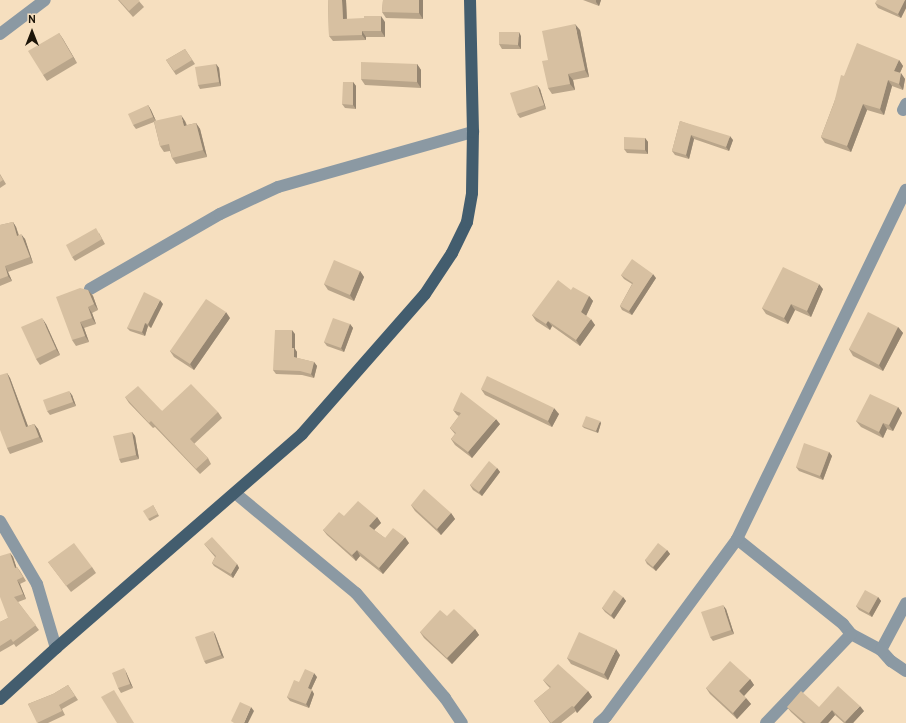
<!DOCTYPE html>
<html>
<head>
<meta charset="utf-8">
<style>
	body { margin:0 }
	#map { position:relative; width:906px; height:723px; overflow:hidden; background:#f6dfbf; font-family:Overpass,sans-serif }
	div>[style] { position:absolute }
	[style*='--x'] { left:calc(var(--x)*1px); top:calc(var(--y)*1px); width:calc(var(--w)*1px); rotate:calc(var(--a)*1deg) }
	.minor>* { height:12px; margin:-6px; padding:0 6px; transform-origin:6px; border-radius:6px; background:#8b99a3 }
	.major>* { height:12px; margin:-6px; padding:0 6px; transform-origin:6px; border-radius:6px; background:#435d6e }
	.wall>* { inset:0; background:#b9a58a }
	.shaded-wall>* { inset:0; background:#968671 }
	.building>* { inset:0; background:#d7c0a1 }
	span { translate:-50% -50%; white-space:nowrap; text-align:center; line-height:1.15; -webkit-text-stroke:3px #f6dfbf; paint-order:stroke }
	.north { position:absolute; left:12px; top:12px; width:40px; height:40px; -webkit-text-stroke:3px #f6dfbf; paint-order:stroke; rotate:0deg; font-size:11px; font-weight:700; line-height:16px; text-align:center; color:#1d1509 }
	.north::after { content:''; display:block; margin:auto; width:14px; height:18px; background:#1d1509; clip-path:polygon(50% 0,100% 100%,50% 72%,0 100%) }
</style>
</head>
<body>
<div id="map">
	<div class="minor">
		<div style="--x:0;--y:34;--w:56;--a:-37.1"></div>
		<div style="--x:903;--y:110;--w:7;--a:-63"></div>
		<div style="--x:90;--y:289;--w:150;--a:-30"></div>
		<div style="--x:220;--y:214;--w:64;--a:-25"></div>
		<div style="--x:278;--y:187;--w:203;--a:-15.8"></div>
		<div style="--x:235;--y:493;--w:157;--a:39.6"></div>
		<div style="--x:356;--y:593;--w:138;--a:49.7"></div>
		<div style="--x:445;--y:698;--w:30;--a:56"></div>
		<div style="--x:0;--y:521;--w:73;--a:59.6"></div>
		<div style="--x:37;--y:584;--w:67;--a:73.5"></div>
		<div style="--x:737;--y:539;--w:136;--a:38.7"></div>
		<div style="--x:843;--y:624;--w:13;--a:51"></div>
		<div style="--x:851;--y:634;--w:34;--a:28"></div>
		<div style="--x:881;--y:650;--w:15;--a:48"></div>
		<div style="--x:891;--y:661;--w:18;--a:34"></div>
		<div style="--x:881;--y:650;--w:53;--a:-62"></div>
		<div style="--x:599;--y:723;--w:9;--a:-41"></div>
		<div style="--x:606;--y:717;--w:221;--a:-53.6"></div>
		<div style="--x:737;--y:539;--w:388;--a:-64.2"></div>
		<div style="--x:766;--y:723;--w:123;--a:-46.3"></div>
	</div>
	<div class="major">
		<div style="--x:0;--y:699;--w:76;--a:-42.3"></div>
		<div style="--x:56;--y:648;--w:326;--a:-41"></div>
		<div style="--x:302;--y:434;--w:186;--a:-48.7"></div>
		<div style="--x:425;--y:294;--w:49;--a:-56.6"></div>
		<div style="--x:452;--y:253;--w:34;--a:-64"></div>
		<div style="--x:467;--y:222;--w:29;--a:-80"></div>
		<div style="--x:472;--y:193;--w:61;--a:-89.1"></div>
		<div style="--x:473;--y:132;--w:132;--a:-91.3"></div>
	</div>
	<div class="wall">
		<div style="clip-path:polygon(118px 0,138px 0,144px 7px,133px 17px)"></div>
		<div style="clip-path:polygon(328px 0,346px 0,347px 19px,385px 22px,385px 37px,366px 37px,366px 40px,333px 41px,329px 36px)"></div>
		<div style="clip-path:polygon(383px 0,423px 0,423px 19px,386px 18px,382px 12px)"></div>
		<div style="clip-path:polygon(583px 0,601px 0,599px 6px)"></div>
		<div style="clip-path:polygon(906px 0,906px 8px,901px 18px,878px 8px,875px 3px)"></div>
		<div style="clip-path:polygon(580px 30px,589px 77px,573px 80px,575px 90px,552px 94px,548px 88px,548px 60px)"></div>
		<div style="clip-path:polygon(59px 33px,77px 63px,47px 81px,43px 75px)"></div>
		<div style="clip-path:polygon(521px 36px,521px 49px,502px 49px,499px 44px)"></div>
		<div style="clip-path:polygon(185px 49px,195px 64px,176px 75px,166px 60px)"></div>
		<div style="clip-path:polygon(899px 60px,903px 66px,900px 73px,905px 79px,903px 90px,892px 86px,884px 115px,867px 110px,851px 152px,825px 143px,821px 137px,844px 76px)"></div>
		<div style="clip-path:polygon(216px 64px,219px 68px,221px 86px,200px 89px,198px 85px)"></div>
		<div style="clip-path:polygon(417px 64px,421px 70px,421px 88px,365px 85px,361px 79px)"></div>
		<div style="clip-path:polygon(353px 82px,356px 86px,356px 109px,345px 108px,342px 104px)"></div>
		<div style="clip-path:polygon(540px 89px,546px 109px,520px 118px,517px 114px)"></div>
		<div style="clip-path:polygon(148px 105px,151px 110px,156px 121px,185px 121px,187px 125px,196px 123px,200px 129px,207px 157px,176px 164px,172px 158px,170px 151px,164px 152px,160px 146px,154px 122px,136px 129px,133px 125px)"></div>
		<div style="clip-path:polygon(680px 121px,733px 140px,729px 151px,694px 139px,689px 159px,675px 155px,672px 151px)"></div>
		<div style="clip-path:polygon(645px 138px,648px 142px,648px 154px,627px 153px,624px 149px)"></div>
		<div style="clip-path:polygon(0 174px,6px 184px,0 188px)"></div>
		<div style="clip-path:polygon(13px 222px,16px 227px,19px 235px,25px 239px,33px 263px,8px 272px,12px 281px,0 286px,0 225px)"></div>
		<div style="clip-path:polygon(99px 233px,105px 244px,75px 261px,72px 257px)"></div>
		<div style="clip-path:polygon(360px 271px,364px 277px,354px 301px,328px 290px,324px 284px)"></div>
		<div style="clip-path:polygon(621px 275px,656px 278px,632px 315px,622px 310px,620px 306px,632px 284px,624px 279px)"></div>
		<div style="clip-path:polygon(823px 289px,811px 317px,795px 310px,788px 324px,766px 314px,762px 308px)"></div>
		<div style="clip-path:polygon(88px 290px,93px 296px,98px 310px,92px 313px,96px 324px,84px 328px,89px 342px,76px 346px,72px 340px)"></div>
		<div style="clip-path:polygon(589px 296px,593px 301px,586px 316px,595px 325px,580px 346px,552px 326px,550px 330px,536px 321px,532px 315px)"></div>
		<div style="clip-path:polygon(163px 304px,151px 328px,148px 326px,145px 336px,130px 331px,127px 328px)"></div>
		<div style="clip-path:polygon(230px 318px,194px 370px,174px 357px,170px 351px)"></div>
		<div style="clip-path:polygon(46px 324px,60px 355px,40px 365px,36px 359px)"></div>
		<div style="clip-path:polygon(350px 324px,353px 328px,344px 352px,327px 346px,324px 342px)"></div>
		<div style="clip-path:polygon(898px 327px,903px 333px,883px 371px,853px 356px,849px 349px)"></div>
		<div style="clip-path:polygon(295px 334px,295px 349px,297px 352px,297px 358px,314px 362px,317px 366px,314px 378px,302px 375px,276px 374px,273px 370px)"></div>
		<div style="clip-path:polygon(7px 373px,10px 378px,28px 426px,34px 424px,38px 429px,43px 442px,10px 454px,7px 448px)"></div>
		<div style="clip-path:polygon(481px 389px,559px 414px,552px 427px,485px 395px)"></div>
		<div style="clip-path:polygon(72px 395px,76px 406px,50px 415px,47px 411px)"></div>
		<div style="clip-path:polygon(125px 397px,162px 411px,218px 412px,222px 418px,194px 444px,208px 458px,211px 464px,200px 474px,155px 427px,153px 428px,129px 403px)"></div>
		<div style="clip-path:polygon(898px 407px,902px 413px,893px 431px,887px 429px,883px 438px,861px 427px,856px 421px)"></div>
		<div style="clip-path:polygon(453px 410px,500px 424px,472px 458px,455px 445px,451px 439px,455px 434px,450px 428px,459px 416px,457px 415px)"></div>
		<div style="clip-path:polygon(601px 423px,598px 433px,584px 428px,582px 426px)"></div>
		<div style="clip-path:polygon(132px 432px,135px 436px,139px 459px,121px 463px,119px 459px)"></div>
		<div style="clip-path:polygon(829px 452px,832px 456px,823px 480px,799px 471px,796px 467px)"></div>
		<div style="clip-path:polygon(497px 468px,500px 472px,482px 496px,473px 490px,470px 485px)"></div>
		<div style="clip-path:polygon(153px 505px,159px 516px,150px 521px,148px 519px)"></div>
		<div style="clip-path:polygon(411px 505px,451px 513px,455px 519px,441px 535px,415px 511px)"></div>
		<div style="clip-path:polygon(344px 516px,377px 517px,381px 523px,374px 530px,385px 538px,409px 543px,383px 574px,360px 556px,356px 561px,327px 535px,323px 530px)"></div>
		<div style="clip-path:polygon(204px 544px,237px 564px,239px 568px,233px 578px,214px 566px,212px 563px,215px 557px)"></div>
		<div style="clip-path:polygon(667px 550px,670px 554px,656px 571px,647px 564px,645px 560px)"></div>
		<div style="clip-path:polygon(10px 553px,13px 557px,16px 567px,17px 567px,20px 571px,26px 581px,20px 584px,26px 599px,18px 602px,39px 630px,16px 647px,14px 644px,0 652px,0 622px,8px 618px)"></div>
		<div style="clip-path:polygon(48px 562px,92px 567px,96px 573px,71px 592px)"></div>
		<div style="clip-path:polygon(623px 597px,626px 601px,614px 619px,605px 612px,602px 608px)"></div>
		<div style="clip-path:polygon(878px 597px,881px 601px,872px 617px,859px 610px,856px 606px)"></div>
		<div style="clip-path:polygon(726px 609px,734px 634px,713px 641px,710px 637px)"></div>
		<div style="clip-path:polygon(475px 629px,479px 635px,452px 664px,424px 638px,420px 632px)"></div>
		<div style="clip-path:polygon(215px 634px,224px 658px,206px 664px,204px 661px)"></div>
		<div style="clip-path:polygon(620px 655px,608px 680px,571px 664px,567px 658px)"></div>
		<div style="clip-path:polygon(126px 672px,133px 688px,121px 693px,118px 688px)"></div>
		<div style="clip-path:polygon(317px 677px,311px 690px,314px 694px,309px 708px,290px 701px,287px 697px,299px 682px)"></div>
		<div style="clip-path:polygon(750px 679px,754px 685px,744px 696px,751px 704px,737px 719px,710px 694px,706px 688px)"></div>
		<div style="clip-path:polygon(543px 680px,588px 691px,592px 697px,577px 713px,576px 711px,561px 723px,550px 723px,534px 701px,550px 688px,547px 685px)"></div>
		<div style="clip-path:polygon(68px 685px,78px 700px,62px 709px,65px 715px,48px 723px,38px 723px,28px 704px,53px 694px)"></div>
		<div style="clip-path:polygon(787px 707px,819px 707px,864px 711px,853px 723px,844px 723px,835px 715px,828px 723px,803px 723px,791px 712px)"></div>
	</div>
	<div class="shaded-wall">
		<div style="clip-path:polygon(342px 0,346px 0,347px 24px,343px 19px)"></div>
		<div style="clip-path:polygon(419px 0,423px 0,423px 19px,419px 13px)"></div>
		<div style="clip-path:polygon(596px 0,601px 0,599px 6px,596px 2px)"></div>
		<div style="clip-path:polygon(905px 0,906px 0,906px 8px,901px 18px,898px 14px)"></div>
		<div style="clip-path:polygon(381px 16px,385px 22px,385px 37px,381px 31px)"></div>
		<div style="clip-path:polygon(575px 24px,580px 30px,589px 77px,585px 70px)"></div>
		<div style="clip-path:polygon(362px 31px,366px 37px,366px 40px,362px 35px)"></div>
		<div style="clip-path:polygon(519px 32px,521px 36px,521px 49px,518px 45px)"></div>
		<div style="clip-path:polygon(59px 33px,63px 39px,77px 63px,73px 57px)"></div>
		<div style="clip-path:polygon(899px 60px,903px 66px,898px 77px,894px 71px)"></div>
		<div style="clip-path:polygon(216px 64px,219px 68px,221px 86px,219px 82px)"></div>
		<div style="clip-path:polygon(417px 64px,421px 70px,421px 88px,417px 82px)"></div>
		<div style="clip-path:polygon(901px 73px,905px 79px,903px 90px,899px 84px)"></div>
		<div style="clip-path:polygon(568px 74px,573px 80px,575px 90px,570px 84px)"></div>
		<div style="clip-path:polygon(888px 80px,892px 86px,884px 115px,880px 109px)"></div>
		<div style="clip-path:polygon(353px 82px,356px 86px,356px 109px,353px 105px)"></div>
		<div style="clip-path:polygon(537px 85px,540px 89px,546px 109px,544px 105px)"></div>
		<div style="clip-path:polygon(863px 104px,867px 110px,851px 152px,847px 146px)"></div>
		<div style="clip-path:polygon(148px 105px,151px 110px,156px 121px,153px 117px)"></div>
		<div style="clip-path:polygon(181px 115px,185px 121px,188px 132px,184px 126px)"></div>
		<div style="clip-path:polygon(196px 123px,200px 129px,207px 157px,203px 150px)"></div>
		<div style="clip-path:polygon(691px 135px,694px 139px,689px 159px,686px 155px)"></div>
		<div style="clip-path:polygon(730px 136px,733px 140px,729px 151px,726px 147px)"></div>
		<div style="clip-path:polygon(645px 138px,648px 142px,648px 154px,645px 150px)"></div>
		<div style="clip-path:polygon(13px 222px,16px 227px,20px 241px,17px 236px)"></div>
		<div style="clip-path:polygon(21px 234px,25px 239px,33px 263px,30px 257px)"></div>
		<div style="clip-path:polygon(5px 266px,8px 272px,12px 281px,8px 276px)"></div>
		<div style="clip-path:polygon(360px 271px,364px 277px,354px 301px,350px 295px)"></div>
		<div style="clip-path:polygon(653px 274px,656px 278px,632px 315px,629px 311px)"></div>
		<div style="clip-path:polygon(819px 284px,823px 289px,811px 317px,807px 311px)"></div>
		<div style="clip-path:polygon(88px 290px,93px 296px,98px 310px,94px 304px)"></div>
		<div style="clip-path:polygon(589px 296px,593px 301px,585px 318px,581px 312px)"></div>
		<div style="clip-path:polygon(160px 300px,163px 304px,151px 328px,148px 324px)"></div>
		<div style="clip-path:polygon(791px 304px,795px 310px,788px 324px,784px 318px)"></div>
		<div style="clip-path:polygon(88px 307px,92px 313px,96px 324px,92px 318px)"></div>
		<div style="clip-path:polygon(226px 312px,230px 318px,194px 370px,190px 364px)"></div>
		<div style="clip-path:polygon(42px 318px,46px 324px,60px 355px,56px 349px)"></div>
		<div style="clip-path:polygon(591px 319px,595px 325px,580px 346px,576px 340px)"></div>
		<div style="clip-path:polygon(548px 321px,552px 326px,550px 330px,546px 324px)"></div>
		<div style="clip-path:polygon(80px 322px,84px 328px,89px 342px,85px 336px)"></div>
		<div style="clip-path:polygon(145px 323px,148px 326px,145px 336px,142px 332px)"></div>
		<div style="clip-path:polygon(350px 324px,353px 328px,344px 352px,341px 348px)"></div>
		<div style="clip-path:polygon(898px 327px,903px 333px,883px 371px,879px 365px)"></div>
		<div style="clip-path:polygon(292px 330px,295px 334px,295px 349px,297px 352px,297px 361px,294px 357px,292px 348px)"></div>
		<div style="clip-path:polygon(314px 362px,317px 366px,314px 378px,311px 374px)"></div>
		<div style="clip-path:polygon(7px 373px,10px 378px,30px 432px,26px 427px)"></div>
		<div style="clip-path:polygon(69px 391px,72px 395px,76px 406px,73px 402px)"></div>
		<div style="clip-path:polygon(898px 407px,902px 413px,893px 431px,889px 425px)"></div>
		<div style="clip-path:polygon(554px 408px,559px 414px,552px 427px,548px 421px)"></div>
		<div style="clip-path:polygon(496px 419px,500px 424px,472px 458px,468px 452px)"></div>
		<div style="clip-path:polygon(600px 421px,601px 423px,598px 433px,596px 431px)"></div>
		<div style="clip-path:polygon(883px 423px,887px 429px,883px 438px,879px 432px)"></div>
		<div style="clip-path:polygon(34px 424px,38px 429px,43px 442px,39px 437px)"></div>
		<div style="clip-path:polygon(132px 432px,135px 436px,139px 459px,136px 455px)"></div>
		<div style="clip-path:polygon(829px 452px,832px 456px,823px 480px,820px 476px)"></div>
		<div style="clip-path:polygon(497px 468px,500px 472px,482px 496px,479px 492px)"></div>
		<div style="clip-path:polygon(451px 513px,455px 519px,441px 535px,437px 529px)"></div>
		<div style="clip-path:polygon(377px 517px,381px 523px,373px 531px,369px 526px)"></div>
		<div style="clip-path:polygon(405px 537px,409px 543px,383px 574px,379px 568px)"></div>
		<div style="clip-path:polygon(357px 550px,360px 556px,356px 561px,352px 555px)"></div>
		<div style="clip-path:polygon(667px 550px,670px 554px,656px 571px,653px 567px)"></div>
		<div style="clip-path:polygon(10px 553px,13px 557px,18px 572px,15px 568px)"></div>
		<div style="clip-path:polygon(237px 564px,239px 568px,233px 578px,231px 574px)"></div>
		<div style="clip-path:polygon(17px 580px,20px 584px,26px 599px,23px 594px)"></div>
		<div style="clip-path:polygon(623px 597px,626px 601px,614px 619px,611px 615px)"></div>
		<div style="clip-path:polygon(878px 597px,881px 601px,872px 617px,869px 613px)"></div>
		<div style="clip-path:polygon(723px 605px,726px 609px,734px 634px,731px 630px)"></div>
		<div style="clip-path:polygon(475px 629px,479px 635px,452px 664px,447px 658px)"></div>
		<div style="clip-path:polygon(213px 631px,215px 634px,224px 658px,221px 655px)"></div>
		<div style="clip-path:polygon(616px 649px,620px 655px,608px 680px,604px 674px)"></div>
		<div style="clip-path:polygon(124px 668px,126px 672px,133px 688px,130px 684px)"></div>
		<div style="clip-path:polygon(314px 673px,317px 677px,310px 692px,308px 688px)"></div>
		<div style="clip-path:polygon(750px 679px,754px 685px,743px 697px,739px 691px)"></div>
		<div style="clip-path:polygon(312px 690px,314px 694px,309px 708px,306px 704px)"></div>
		<div style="clip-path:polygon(588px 691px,592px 697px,577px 713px,574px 707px)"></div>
		<div style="clip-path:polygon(746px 698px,751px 704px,737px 719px,733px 713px)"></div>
		<div style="clip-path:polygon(860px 706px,864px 711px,853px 723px,846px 723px,845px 722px)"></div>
		<div style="clip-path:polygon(251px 707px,254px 711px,248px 723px,244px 723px)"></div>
		<div style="clip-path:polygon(832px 710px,835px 715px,828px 723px,820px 723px)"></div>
	</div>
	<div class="building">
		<div style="clip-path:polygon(119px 0,138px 0,140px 1px,129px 11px)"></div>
		<div style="clip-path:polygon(328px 0,342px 0,343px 19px,364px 18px,364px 16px,381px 16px,381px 31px,362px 31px,362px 35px,329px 36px)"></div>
		<div style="clip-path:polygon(383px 0,419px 0,419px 13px,382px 12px)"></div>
		<div style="clip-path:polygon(877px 0,905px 0,898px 14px,875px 3px)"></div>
		<div style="clip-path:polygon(575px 24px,585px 70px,568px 74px,570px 84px,548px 88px,542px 61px,548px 60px,542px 31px)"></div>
		<div style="clip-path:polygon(499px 32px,519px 32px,518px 45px,499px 44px)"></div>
		<div style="clip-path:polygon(59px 33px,73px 57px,43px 75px,28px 51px)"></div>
		<div style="clip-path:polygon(857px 43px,899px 60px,894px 71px,901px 73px,899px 84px,888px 80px,880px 109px,863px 104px,847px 146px,821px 137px,834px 103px,841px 75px,844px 76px)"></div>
		<div style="clip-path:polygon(185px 49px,192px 60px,174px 71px,166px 60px)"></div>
		<div style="clip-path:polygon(361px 62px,417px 64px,417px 82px,361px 79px)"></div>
		<div style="clip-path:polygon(216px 64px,219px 82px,198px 85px,195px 67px)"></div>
		<div style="clip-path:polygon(343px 82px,353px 82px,353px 105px,342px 104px)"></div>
		<div style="clip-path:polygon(537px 85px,544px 105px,517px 114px,510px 93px)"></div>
		<div style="clip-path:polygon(148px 105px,153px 117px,133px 125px,128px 114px)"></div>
		<div style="clip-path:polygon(181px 115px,184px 126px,196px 123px,203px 150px,172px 158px,169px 144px,160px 146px,154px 121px)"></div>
		<div style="clip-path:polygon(680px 121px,730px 136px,726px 147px,691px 135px,686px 155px,672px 151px)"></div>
		<div style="clip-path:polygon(624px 137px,645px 138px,645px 150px,624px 149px)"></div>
		<div style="clip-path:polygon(0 175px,3px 180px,0 182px)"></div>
		<div style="clip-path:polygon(13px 222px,17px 236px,21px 234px,30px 257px,5px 266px,8px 276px,0 279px,0 225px)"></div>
		<div style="clip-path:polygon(96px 228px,102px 239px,72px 257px,66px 245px)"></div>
		<div style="clip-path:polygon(632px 259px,653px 274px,629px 311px,620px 306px,633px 283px,621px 275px)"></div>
		<div style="clip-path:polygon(334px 260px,360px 271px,350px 295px,324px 284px)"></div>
		<div style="clip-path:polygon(783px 267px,819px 284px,807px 311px,791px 304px,784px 318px,762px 308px)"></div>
		<div style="clip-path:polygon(558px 280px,571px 290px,573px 287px,589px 296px,581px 312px,591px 319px,576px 340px,548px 321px,546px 324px,532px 315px)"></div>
		<div style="clip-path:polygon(80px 288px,88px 290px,94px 304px,88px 307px,92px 318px,80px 322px,85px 336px,72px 340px,56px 297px)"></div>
		<div style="clip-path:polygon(144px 292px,160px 300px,148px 324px,145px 323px,142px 332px,127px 328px)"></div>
		<div style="clip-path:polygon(206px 299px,226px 312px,190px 364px,170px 351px)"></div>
		<div style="clip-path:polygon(868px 312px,898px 327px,879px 365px,849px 349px)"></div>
		<div style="clip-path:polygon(42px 318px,56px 349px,36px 359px,21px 327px)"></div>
		<div style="clip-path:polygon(333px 318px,350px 324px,341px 348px,324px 342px)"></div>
		<div style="clip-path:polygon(275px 330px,292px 330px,292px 348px,294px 348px,294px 357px,314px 362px,311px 374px,300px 371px,273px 370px)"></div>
		<div style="clip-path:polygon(7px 373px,26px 427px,34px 424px,39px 437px,7px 448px,0 430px,0 375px)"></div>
		<div style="clip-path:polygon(487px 376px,554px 408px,548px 421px,481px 389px)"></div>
		<div style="clip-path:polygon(191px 384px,218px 412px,190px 439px,208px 458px,196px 469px,151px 421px,149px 423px,125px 397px,138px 386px,162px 411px)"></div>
		<div style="clip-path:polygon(69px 391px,73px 402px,47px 411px,43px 400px)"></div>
		<div style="clip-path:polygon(461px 392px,496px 419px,468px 452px,451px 439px,456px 433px,450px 428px,461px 413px,453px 410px)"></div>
		<div style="clip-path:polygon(870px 394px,898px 407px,889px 425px,883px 423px,879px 432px,856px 421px)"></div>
		<div style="clip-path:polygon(586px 416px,600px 421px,596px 431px,582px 426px)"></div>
		<div style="clip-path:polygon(132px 432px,136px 455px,119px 459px,113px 436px)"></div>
		<div style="clip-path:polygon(804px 443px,829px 452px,820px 476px,796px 467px)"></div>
		<div style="clip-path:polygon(489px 461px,497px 468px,479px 492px,470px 485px)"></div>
		<div style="clip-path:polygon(424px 489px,451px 513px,437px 529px,411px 505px)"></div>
		<div style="clip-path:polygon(358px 501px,377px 517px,369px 526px,385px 538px,393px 528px,405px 537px,379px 568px,357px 550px,352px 555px,323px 530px,339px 512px,344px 516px)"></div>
		<div style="clip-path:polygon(153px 505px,158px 514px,148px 519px,143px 511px)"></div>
		<div style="clip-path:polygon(212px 537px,237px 564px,231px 574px,212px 563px,216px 556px,204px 544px)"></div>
		<div style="clip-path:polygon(74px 543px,92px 567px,66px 586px,48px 562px)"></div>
		<div style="clip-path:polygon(658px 543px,667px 550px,653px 567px,645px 560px)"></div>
		<div style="clip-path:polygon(10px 553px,15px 568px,17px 567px,23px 577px,17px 580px,23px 594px,14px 597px,36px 625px,13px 642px,11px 639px,0 646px,0 622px,8px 618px,0 597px,0 556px)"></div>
		<div style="clip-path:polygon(614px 590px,623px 597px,611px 615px,602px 608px)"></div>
		<div style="clip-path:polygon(865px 590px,878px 597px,869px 613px,856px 606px)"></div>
		<div style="clip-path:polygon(723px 605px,731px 630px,710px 637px,701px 612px)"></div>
		<div style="clip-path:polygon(454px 609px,475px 629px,447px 658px,420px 632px,440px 610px,447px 616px)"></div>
		<div style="clip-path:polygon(213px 631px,221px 655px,204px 661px,195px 637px)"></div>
		<div style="clip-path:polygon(579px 632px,616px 649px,604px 674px,567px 658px)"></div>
		<div style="clip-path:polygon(730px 661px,750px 679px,739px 691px,746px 698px,733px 713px,706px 688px)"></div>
		<div style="clip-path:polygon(558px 664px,588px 691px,574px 707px,572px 706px,551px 723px,534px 701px,551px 687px,543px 680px)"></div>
		<div style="clip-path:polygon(124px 668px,130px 684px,118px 688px,112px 673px)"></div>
		<div style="clip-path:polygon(305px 669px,314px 673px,308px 688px,312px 690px,306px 704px,287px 697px,294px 680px,299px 682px)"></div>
		<div style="clip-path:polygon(68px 685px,75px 696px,59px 705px,62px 711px,37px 723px,28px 704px,53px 694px)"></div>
		<div style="clip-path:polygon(838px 686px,860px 706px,845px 722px,832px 710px,820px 723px,806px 723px,787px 707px,801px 691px,819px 707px)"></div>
		<div style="clip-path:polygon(114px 690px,134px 723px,117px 723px,101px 697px)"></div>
		<div style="clip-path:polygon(240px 702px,251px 707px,244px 723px,234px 723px,231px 721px)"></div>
	</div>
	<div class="north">N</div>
</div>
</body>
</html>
